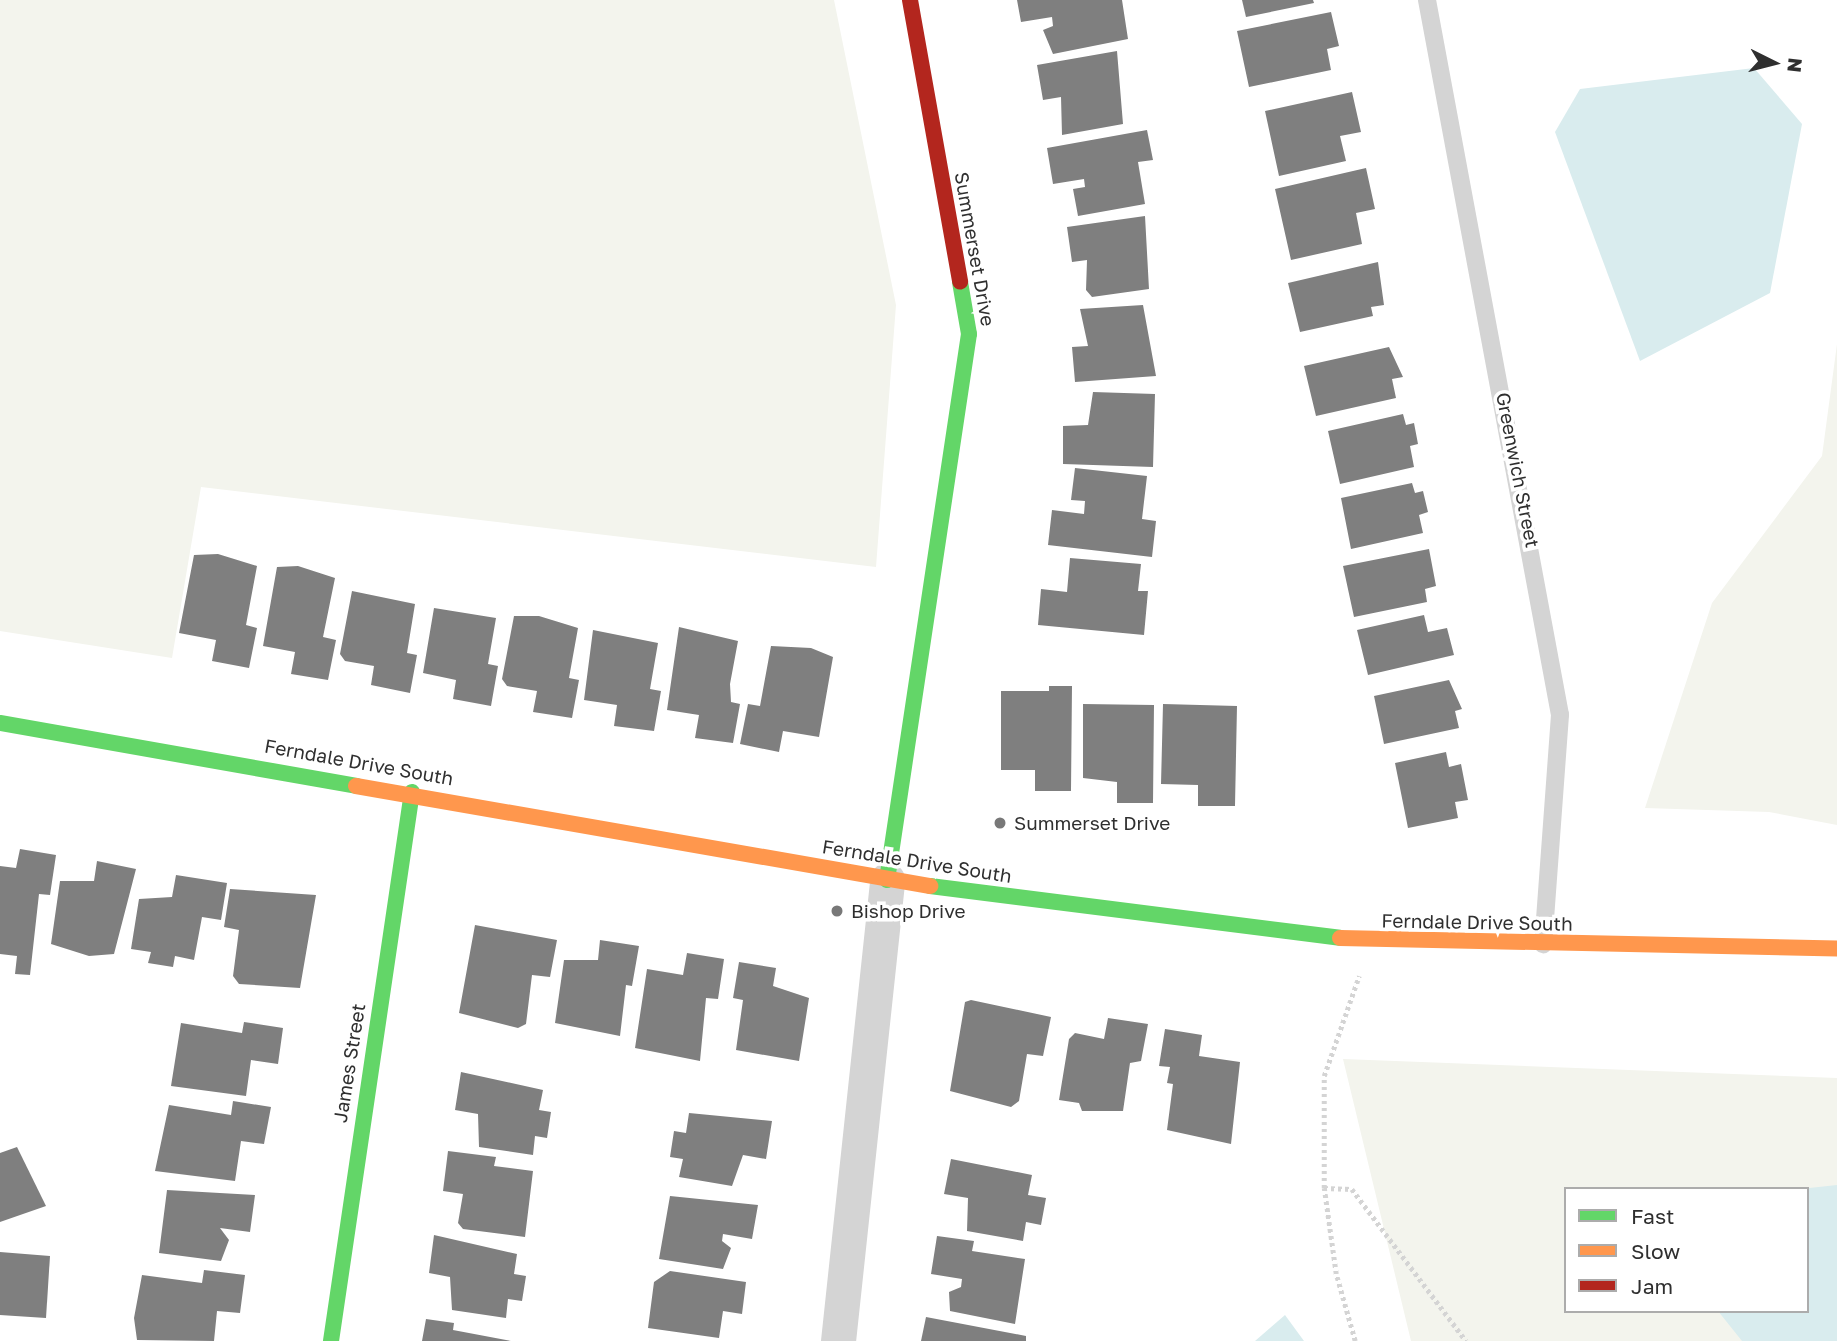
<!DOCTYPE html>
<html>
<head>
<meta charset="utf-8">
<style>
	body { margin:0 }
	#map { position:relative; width:1837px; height:1341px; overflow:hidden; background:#fff; font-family:"Golos Text",sans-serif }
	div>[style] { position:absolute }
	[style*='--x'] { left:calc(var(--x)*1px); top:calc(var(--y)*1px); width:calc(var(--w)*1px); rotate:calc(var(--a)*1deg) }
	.green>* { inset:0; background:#f3f4ed }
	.water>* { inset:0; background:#d9ecee }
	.building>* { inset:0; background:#7f7f7f }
	.path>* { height:4.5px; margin-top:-2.25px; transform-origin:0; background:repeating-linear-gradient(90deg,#d4d4d4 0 3.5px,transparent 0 7px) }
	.lane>* { height:18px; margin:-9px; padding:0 9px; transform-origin:9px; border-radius:9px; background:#d4d4d4 }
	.street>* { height:35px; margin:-17.5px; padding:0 17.5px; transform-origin:17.5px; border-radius:17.5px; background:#d4d4d4 }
	.fast>* { height:16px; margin:-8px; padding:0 8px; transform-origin:8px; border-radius:8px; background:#63d668 }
	.slow>* { height:16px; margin:-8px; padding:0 8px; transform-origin:8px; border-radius:8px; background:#ff974d }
	.jam>* { height:16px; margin:-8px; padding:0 8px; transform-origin:8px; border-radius:8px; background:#b3261e }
	.dots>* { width:19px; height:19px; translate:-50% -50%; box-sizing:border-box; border:4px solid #fff; border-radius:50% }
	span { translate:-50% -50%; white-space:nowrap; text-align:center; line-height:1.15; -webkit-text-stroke:7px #fff; paint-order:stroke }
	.street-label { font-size:19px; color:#2f2f2f }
	.poi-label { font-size:19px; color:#2f2f2f }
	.left { translate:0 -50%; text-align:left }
	.legend { position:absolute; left:1564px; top:1187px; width:245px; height:126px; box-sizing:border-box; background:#fff; border:2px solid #acacac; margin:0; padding:9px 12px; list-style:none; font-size:21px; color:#2f2f2f }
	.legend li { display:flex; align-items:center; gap:14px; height:35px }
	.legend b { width:35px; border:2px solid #acacac }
	.north { position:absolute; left:1739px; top:28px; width:70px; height:70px; -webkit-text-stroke:5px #fff; paint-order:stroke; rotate:96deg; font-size:19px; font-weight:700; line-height:28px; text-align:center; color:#2f2f2f }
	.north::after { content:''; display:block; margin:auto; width:24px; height:32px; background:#2f2f2f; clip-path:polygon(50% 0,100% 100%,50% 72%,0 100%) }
</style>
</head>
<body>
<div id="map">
	<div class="green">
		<div style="clip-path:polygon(0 0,834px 0,896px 305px,876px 567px,201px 487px,172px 658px,0 631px)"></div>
		<div style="clip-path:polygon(1837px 344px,1837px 825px,1769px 812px,1645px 808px,1712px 603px,1822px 456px)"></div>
		<div style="clip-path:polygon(evenodd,1343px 1059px,1837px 1078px,1837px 1341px,1411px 1341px,1343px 1059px,1566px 1189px,1807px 1189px,1807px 1311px,1566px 1311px,1566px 1189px)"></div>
	</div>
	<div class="water">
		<div style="clip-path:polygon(1754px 68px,1802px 124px,1770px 293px,1640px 361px,1555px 132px,1580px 89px)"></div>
		<div style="clip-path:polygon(1837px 1185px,1837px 1341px,1742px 1341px,1718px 1311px,1807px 1311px,1807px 1189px,1800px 1189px)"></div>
		<div style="clip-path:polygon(1285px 1315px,1304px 1341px,1255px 1341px)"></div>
	</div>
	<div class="building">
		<div style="clip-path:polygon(1017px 0,1122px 0,1128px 39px,1053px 54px,1043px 30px,1053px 26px,1052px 17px,1021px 22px)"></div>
		<div style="clip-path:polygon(1242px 0,1313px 0,1314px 3px,1246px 17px)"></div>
		<div style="clip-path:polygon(1331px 12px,1339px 46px,1327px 49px,1331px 70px,1249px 87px,1237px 31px)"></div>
		<div style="clip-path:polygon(1117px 51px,1123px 124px,1062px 135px,1061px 97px,1043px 100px,1037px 65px)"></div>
		<div style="clip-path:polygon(1352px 92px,1361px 132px,1340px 136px,1346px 161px,1279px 176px,1265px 111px)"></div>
		<div style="clip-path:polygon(1147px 130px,1153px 160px,1138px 162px,1145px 204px,1078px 216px,1073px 189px,1085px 187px,1084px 179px,1053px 184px,1047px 148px)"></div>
		<div style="clip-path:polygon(1366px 168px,1375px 209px,1356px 213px,1362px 244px,1291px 260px,1275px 189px)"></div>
		<div style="clip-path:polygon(1145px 216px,1149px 289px,1092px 297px,1086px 290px,1087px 260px,1072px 262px,1067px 227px)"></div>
		<div style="clip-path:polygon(1378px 262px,1384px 305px,1371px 307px,1373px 316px,1300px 332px,1288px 283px)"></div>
		<div style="clip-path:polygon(1143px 305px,1156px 376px,1075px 382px,1072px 347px,1088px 346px,1080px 309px)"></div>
		<div style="clip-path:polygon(1389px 347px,1403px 377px,1392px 379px,1396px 398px,1316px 416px,1304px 366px)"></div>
		<div style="clip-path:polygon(1093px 392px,1155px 394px,1153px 467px,1063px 464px,1063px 426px,1088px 425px)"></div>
		<div style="clip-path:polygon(1403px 414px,1406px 425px,1414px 423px,1418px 444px,1410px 446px,1414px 467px,1340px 484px,1328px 431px)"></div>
		<div style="clip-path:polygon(1075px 468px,1147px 476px,1142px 519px,1156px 521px,1152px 557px,1048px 545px,1052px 510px,1084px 514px,1085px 501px,1071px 500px)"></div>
		<div style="clip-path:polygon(1412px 483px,1415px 493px,1423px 491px,1428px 512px,1419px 515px,1423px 533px,1351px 549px,1341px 498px)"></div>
		<div style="clip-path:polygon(1429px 549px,1436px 586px,1425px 589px,1427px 602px,1354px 617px,1343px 566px)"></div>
		<div style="clip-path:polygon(218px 554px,257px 566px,246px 625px,257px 628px,249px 668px,212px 661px,216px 640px,179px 633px,194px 555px)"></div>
		<div style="clip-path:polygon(1070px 558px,1141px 564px,1138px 591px,1148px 591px,1144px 635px,1038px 625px,1041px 589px,1067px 592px)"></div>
		<div style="clip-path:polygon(298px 566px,335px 578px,323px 637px,336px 640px,328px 680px,291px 674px,295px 652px,263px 646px,277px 567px)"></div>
		<div style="clip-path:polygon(352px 591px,415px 604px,407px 653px,417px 655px,410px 693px,371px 685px,374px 666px,345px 661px,340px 654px)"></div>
		<div style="clip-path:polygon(434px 608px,496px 618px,488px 664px,498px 666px,491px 706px,453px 699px,456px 680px,423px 673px)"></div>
		<div style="clip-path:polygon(1424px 615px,1428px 632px,1447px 628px,1454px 655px,1368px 675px,1357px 630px)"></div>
		<div style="clip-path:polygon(514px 616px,539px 616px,578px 628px,569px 678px,579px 680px,572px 718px,533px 712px,537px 691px,507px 686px,502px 679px)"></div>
		<div style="clip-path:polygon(679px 627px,738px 641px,730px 684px,731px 702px,740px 704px,733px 743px,695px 738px,699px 715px,667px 710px)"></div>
		<div style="clip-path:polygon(593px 630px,658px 643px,650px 689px,661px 691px,654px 731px,614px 726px,617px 705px,584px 700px)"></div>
		<div style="clip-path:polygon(771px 646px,811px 648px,833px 657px,819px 737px,783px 731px,779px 752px,740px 744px,748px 704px,760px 706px)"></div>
		<div style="clip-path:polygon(1449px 680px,1462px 709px,1455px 711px,1459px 728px,1384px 744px,1374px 696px)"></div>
		<div style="clip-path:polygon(1049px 686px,1072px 686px,1071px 791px,1035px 791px,1035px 770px,1001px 770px,1001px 691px,1049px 691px)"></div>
		<div style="clip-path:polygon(1083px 704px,1154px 705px,1153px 803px,1117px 803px,1117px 782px,1083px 778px)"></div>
		<div style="clip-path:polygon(1163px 704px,1237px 706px,1235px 806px,1198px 806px,1198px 785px,1161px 784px)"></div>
		<div style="clip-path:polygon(1446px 752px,1449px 767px,1461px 764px,1468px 800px,1455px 802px,1458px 818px,1408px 828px,1395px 763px)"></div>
		<div style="clip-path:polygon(20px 849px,56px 855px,50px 895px,39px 894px,30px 975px,15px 974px,17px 956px,0 954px,0 866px,16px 868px)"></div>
		<div style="clip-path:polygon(97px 861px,136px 869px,114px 954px,89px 956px,51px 944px,60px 881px,94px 881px)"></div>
		<div style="clip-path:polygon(176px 875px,227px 883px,221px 920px,202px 917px,194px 960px,175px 956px,173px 967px,148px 963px,151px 952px,131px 949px,139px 899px,172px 897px)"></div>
		<div style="clip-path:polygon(230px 889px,316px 895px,300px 988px,239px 984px,233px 976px,239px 930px,224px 927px)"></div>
		<div style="clip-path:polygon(475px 925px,557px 940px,550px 977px,532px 975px,526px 1024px,518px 1028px,459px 1013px)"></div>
		<div style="clip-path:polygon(600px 940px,639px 946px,632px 986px,626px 985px,620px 1036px,555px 1023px,564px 960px,598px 960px)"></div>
		<div style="clip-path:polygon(687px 953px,724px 959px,718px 999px,706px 998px,700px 1061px,635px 1048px,647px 969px,683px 975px)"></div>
		<div style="clip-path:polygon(739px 962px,776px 968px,773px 986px,809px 998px,799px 1061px,736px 1050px,743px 1000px,733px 998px)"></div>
		<div style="clip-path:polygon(971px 1000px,1051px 1017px,1043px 1056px,1027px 1054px,1019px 1101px,1011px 1107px,950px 1091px,965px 1002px)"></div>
		<div style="clip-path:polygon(1108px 1018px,1148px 1024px,1141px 1061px,1130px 1063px,1123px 1111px,1082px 1111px,1079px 1103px,1059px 1100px,1069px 1039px,1075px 1033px,1104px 1039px)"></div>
		<div style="clip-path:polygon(244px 1022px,283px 1028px,278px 1064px,251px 1060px,246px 1096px,171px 1086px,181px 1023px,242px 1033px)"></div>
		<div style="clip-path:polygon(1165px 1029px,1202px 1035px,1199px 1056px,1240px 1062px,1231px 1144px,1167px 1130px,1173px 1084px,1167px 1083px,1170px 1067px,1159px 1066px)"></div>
		<div style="clip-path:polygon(461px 1072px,543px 1090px,539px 1110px,551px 1112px,547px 1138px,535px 1136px,533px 1155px,479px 1147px,478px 1114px,455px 1110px)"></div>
		<div style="clip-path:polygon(233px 1101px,271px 1107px,264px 1144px,241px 1141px,235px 1181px,155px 1171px,169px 1105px,231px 1115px)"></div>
		<div style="clip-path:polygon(689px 1113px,772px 1121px,766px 1159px,743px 1155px,732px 1186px,679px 1177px,683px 1159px,670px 1157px,674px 1131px,686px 1133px)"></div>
		<div style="clip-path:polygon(17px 1147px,46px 1206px,0 1222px,0 1153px)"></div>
		<div style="clip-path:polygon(448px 1151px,496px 1157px,494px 1166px,533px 1171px,525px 1237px,463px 1229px,458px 1223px,463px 1194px,443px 1191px)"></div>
		<div style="clip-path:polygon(951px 1159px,1032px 1175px,1028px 1195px,1046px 1198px,1041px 1225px,1026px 1222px,1023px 1241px,967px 1231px,968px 1198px,944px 1194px)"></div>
		<div style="clip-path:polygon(167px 1190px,255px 1195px,250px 1232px,220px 1228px,229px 1240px,221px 1261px,159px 1253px)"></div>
		<div style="clip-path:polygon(670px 1196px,758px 1205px,752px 1239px,723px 1234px,722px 1241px,731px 1248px,723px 1269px,659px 1259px)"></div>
		<div style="clip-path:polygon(434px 1235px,517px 1254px,514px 1274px,526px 1276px,522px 1301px,508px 1299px,506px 1318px,452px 1310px,450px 1277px,429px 1273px)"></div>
		<div style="clip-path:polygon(937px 1236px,974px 1241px,972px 1251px,1025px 1259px,1015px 1324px,950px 1311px,949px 1292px,961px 1287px,962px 1279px,931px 1274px)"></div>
		<div style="clip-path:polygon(0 1252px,50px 1256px,46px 1318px,0 1315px)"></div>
		<div style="clip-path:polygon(204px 1270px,245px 1275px,240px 1313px,217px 1311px,214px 1341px,137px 1340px,134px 1318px,142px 1275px,202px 1283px)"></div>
		<div style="clip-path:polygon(670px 1271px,746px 1282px,742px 1314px,723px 1311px,719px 1338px,648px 1328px,654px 1282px)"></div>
		<div style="clip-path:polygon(926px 1317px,1026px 1336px,1026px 1341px,921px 1341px)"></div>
		<div style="clip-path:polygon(426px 1319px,454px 1323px,453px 1330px,511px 1341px,422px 1341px)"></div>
	</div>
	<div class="path">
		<div style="--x:1324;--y:1188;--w:28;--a:2"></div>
		<div style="--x:1352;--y:1189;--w:190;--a:53.1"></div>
		<div style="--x:1355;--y:1341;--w:70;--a:-105.8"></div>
		<div style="--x:1336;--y:1274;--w:87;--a:-97.9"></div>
		<div style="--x:1324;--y:1188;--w:112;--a:-90"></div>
		<div style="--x:1324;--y:1076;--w:106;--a:-70.7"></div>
	</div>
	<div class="lane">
		<div style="--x:1427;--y:0;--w:727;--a:79.46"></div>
		<div style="--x:1560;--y:715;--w:230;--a:94.2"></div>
	</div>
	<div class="street">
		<div style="--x:838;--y:1341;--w:464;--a:-83.9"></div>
	</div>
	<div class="fast">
		<div style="--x:0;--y:723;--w:362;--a:10"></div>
		<div style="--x:887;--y:880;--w:552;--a:-81.46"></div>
		<div style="--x:969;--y:334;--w:53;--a:-99.8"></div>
		<div style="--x:930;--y:886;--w:413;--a:7.2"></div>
		<div style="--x:331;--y:1341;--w:555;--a:-81.61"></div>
	</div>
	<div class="slow">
		<div style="--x:356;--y:786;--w:583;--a:9.88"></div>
		<div style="--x:1340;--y:938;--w:497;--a:1.2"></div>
	</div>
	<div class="jam">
		<div style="--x:910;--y:0;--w:286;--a:79.9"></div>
	</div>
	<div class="dots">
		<div style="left:1000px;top:823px;background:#787878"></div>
		<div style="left:837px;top:911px;background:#787878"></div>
	</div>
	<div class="street-label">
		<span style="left:975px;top:249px;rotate:80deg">Summerset Drive</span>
		<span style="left:1518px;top:470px;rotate:79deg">Greenwich Street</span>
		<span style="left:359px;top:762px;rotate:10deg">Ferndale Drive South</span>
		<span style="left:917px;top:861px;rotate:9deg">Ferndale Drive South</span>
		<span style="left:1477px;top:922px;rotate:1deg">Ferndale Drive South</span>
		<span style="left:349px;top:1063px;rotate:-81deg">James Street</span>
	</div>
	<div class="poi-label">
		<span class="left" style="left:1014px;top:823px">Summerset Drive</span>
		<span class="left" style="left:851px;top:911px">Bishop Drive</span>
	</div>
	<ul class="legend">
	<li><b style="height:9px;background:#63d668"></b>Fast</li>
	<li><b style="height:9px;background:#ff974d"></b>Slow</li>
	<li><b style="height:9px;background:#b3261e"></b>Jam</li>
	</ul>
	<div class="north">N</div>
</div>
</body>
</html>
